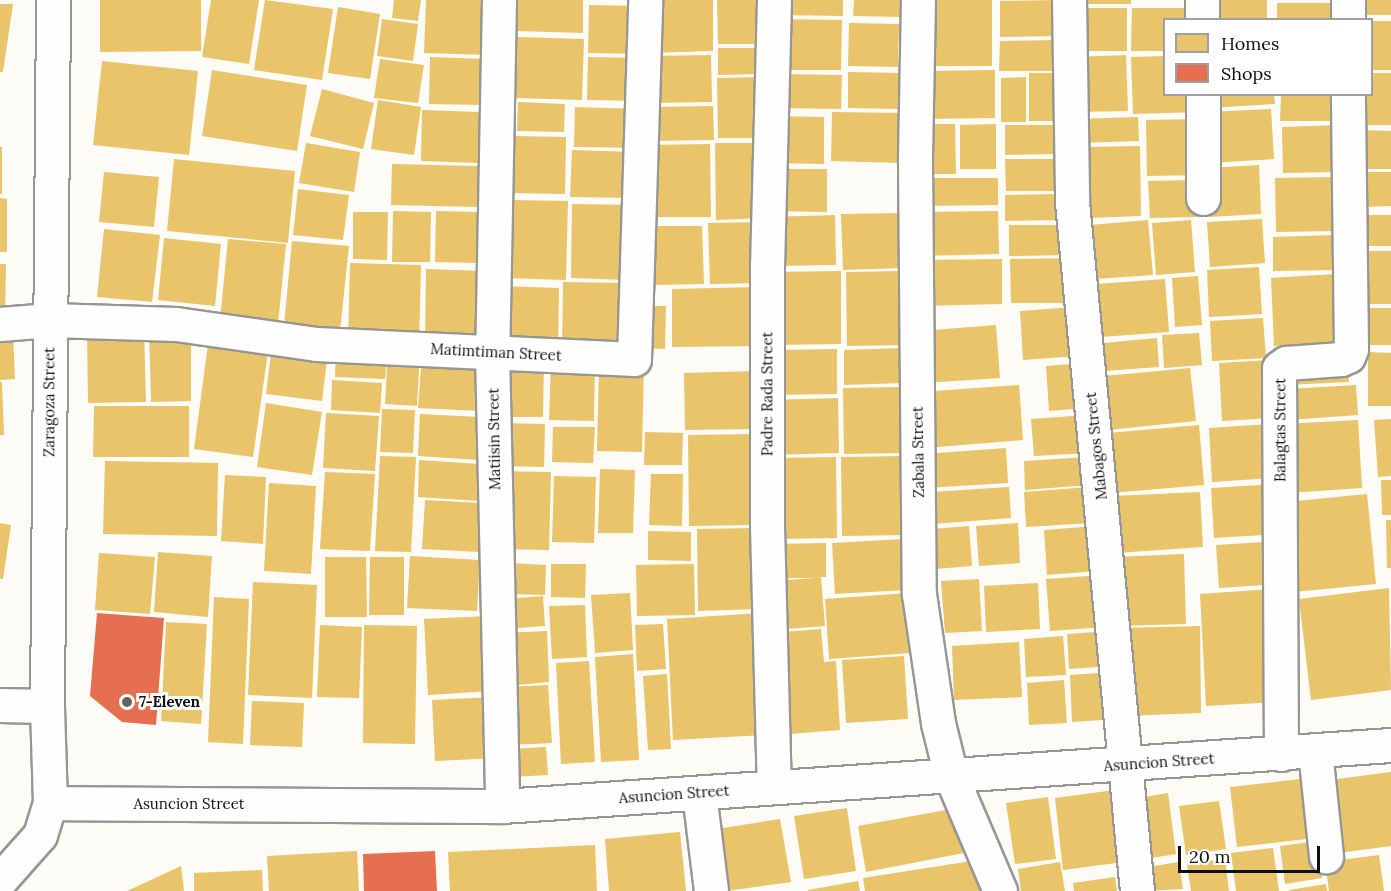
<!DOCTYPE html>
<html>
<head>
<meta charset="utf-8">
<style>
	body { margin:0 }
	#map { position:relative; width:1391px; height:891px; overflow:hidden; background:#fcfbf5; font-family:Lora,serif }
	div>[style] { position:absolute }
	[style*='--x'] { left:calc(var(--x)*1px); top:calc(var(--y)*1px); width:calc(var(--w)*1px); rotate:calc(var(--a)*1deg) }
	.homes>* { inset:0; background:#e9c46a }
	.shops>* { inset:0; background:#e76f51 }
	.roads { filter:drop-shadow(2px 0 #969693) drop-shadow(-2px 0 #969693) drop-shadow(0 2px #969693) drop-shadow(0 -2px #969693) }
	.minor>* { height:33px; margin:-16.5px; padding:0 16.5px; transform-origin:16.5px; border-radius:16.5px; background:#fffefe }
	.dots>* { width:16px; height:16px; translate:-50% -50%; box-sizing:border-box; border:3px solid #fff; border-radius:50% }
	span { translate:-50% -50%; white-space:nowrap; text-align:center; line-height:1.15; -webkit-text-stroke:6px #fff; paint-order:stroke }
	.street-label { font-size:15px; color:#101010 }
	.poi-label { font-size:15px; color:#101010; font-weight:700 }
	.left { translate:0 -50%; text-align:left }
	.legend { position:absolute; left:1163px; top:18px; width:210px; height:78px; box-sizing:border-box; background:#fff; border:2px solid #9f9f9f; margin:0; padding:8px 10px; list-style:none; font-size:18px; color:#101010 }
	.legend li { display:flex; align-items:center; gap:12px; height:30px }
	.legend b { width:30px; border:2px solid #9f9f9f }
	.scale { position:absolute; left:1178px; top:846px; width:142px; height:27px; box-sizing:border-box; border:3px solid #101010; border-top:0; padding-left:8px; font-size:18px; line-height:21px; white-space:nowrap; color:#101010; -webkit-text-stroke:4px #fff; paint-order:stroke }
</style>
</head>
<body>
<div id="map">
	<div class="homes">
		<div style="clip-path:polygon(100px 0,201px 0,201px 51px,100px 52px)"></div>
		<div style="clip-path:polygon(211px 0,259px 0,249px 64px,202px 57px)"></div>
		<div style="clip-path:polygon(265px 0,333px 9px,322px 80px,254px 70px)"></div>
		<div style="clip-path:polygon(394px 0,421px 0,418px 21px,392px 18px)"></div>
		<div style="clip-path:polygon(426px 0,487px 0,486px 55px,424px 53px)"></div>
		<div style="clip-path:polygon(518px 0,583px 0,583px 33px,518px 31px)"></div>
		<div style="clip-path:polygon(649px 0,713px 0,713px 51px,650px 53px)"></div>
		<div style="clip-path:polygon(717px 0,764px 0,763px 44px,718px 44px)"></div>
		<div style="clip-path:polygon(780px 0,843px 0,843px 16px,780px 15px)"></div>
		<div style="clip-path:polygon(854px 0,902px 0,902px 17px,853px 16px)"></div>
		<div style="clip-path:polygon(923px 0,992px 0,992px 66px,924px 66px)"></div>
		<div style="clip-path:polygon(1061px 0,1061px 36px,1000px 37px,1000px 1px)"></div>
		<div style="clip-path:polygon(1080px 0,1131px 0,1131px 4px,1080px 4px)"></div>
		<div style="clip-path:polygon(1209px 0,1267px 0,1267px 20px,1209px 20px)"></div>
		<div style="clip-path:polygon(1365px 0,1391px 0,1391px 15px,1365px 15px)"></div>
		<div style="clip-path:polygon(1277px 3px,1334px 3px,1334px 20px,1277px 20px)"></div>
		<div style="clip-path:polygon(0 4px,13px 4px,3px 72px,0 72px)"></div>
		<div style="clip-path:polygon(589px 5px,644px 6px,642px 54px,588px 53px)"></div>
		<div style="clip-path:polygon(338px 7px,380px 14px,370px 79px,328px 73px)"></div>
		<div style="clip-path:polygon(1081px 8px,1127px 8px,1127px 51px,1081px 51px)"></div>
		<div style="clip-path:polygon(1132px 8px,1194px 8px,1194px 20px,1164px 20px,1164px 51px,1131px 51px)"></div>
		<div style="clip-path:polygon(382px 19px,418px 24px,413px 61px,377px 56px)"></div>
		<div style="clip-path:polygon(777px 19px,842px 20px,841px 70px,776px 70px)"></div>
		<div style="clip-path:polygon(1372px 21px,1391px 21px,1391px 70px,1372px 70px)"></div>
		<div style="clip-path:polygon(849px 23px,899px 24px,898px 67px,848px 66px)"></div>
		<div style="clip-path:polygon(517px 37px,584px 39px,582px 100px,515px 98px)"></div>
		<div style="clip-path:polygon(1062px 40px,1062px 71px,999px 71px,1000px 41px)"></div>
		<div style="clip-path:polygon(718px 48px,766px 48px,767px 74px,718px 75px)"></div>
		<div style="clip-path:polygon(711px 55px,712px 102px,648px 103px,648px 56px)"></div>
		<div style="clip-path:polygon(1126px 55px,1128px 111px,1074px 112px,1073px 57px)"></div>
		<div style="clip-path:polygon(1164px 56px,1164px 94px,1199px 94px,1199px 112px,1133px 114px,1131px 57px)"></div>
		<div style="clip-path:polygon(430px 57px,486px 59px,485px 105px,429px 104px)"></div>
		<div style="clip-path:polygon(588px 57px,642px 58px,641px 101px,587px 100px)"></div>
		<div style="clip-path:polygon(380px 59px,424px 65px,418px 103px,374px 98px)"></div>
		<div style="clip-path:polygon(102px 61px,198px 71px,189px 155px,93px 145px)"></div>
		<div style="clip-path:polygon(212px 70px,307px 85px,297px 151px,202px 136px)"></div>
		<div style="clip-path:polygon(995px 70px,995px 118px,921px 119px,920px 71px)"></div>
		<div style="clip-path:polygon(848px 72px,900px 73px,900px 109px,848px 108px)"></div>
		<div style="clip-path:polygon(1029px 73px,1060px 73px,1060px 121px,1029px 121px)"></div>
		<div style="clip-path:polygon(1372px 73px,1391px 73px,1391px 125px,1362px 125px,1363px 94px,1372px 94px)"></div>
		<div style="clip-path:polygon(778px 74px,842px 75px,841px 109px,777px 108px)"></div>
		<div style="clip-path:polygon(764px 77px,765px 138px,718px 138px,717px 78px)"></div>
		<div style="clip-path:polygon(1026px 77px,1026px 122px,1001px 122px,1001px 78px)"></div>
		<div style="clip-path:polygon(322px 89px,374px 103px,363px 149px,310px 136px)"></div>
		<div style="clip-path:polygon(1208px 94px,1274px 94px,1275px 104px,1209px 108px)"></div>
		<div style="clip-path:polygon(1281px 94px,1338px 94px,1337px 121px,1280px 121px)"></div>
		<div style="clip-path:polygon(378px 100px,421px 107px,414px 155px,371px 149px)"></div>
		<div style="clip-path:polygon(518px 102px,565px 104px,564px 132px,517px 131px)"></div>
		<div style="clip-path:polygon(713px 106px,714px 140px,650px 141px,649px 107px)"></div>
		<div style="clip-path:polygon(575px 107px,639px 109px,638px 148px,574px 147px)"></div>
		<div style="clip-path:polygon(1271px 109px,1274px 159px,1210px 163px,1207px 112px)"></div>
		<div style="clip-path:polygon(422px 110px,479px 112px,478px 163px,421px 161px)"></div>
		<div style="clip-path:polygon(832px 112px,902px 113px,901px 163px,831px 161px)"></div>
		<div style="clip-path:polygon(773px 116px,824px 117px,824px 164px,772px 163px)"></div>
		<div style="clip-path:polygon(1138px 117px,1139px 141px,1076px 143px,1076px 119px)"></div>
		<div style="clip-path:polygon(1197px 119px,1199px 175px,1147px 176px,1146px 120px)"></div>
		<div style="clip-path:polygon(919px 124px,955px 124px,956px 174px,919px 174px)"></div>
		<div style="clip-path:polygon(996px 124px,996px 169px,960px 169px,960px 125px)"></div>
		<div style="clip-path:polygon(1005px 125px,1059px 125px,1060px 154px,1005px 155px)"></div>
		<div style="clip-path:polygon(1337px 125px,1338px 172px,1283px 173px,1282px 127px)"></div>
		<div style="clip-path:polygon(1364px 130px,1391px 131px,1391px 169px,1365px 169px)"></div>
		<div style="clip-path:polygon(513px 136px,566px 137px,565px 194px,512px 193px)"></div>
		<div style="clip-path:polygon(306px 143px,360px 152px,354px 192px,299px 183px)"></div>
		<div style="clip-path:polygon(715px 143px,763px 143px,764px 218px,716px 220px)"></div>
		<div style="clip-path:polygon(710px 144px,711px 217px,648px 217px,646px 145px)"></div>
		<div style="clip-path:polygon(1140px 146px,1141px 216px,1088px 218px,1086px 147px)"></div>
		<div style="clip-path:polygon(0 147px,2px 147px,2px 194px,0 194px)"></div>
		<div style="clip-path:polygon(572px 150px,634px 152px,632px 198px,570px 197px)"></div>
		<div style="clip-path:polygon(174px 159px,295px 171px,288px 243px,167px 231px)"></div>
		<div style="clip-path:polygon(1005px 159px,1060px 159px,1060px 191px,1006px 191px)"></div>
		<div style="clip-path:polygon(392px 164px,478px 166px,477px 207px,391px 205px)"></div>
		<div style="clip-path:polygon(1259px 165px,1261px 214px,1209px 217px,1206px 168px)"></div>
		<div style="clip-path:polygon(771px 169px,827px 169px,827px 212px,770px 211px)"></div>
		<div style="clip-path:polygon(104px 172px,159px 177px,154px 227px,99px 222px)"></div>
		<div style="clip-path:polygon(1364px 172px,1391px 172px,1391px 206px,1364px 207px)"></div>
		<div style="clip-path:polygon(1334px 177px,1335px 231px,1276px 232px,1275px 178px)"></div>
		<div style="clip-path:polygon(921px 178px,998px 178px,998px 205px,921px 206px)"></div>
		<div style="clip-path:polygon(1196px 180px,1197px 217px,1150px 218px,1148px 181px)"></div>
		<div style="clip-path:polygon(298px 189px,349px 195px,343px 240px,293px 235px)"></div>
		<div style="clip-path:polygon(1061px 194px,1062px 220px,1005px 221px,1005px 195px)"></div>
		<div style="clip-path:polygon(0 198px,7px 199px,7px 252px,0 252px)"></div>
		<div style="clip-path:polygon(507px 200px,568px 201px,566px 280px,505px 278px)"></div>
		<div style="clip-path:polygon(572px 204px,633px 205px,631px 280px,571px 278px)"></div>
		<div style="clip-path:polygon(393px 211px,431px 212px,430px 262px,392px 262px)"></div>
		<div style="clip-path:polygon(436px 211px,478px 212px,477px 263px,435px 262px)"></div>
		<div style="clip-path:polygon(998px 211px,999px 254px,921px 256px,920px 212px)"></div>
		<div style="clip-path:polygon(353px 212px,388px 212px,387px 260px,353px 259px)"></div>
		<div style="clip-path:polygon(902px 213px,903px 268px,843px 270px,841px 214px)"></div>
		<div style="clip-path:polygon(835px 215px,836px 265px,771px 266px,770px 217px)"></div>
		<div style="clip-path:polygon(1363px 215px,1391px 215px,1391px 246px,1362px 246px)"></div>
		<div style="clip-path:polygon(1262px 219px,1265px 263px,1210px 267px,1207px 222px)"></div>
		<div style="clip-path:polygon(1148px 220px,1153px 275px,1095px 279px,1090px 225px)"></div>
		<div style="clip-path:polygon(1191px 220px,1195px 272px,1156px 275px,1152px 223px)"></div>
		<div style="clip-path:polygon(762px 222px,763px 283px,710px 284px,708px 223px)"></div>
		<div style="clip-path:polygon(1009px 225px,1068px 225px,1069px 255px,1009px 256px)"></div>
		<div style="clip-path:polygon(654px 226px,702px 226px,704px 284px,655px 285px)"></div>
		<div style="clip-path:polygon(104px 229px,160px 235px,152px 302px,97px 297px)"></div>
		<div style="clip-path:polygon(1335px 235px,1336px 270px,1273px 271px,1273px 237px)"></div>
		<div style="clip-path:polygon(164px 238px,221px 244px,215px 306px,158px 300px)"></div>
		<div style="clip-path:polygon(228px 239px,286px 244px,278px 324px,220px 319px)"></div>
		<div style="clip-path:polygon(292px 241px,349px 246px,340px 331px,284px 326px)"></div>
		<div style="clip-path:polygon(1361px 251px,1391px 251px,1391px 304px,1361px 304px)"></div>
		<div style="clip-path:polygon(1073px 258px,1074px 303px,1011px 303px,1010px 259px)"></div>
		<div style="clip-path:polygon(1002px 259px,1002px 304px,921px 306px,921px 260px)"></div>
		<div style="clip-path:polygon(350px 263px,421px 265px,419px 344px,348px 342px)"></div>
		<div style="clip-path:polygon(0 264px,6px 264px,5px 320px,0 320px)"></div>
		<div style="clip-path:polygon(1259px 267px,1262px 314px,1209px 317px,1207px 270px)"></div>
		<div style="clip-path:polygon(426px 269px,484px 271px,482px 344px,425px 342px)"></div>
		<div style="clip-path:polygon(841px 271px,841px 344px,772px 345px,770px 272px)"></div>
		<div style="clip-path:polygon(901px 271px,903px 345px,847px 346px,846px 272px)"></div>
		<div style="clip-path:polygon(1335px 274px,1339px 342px,1274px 346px,1271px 278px)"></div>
		<div style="clip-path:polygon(1198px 276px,1202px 325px,1175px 327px,1172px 278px)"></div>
		<div style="clip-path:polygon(1165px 279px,1169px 332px,1101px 337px,1096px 284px)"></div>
		<div style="clip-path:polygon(563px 282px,624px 283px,622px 354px,562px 353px)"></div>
		<div style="clip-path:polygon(502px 286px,559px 288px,558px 352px,500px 350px)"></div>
		<div style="clip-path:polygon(759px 287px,759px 346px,672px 347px,672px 289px)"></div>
		<div style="clip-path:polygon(643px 306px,666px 306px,665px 349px,641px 348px)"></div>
		<div style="clip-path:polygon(1074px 307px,1077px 356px,1023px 360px,1020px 311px)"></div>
		<div style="clip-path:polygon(1364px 308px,1391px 308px,1391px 345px,1364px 345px)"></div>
		<div style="clip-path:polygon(1263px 318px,1266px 358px,1212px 361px,1210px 321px)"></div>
		<div style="clip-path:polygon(996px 325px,1000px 378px,924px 383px,920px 331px)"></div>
		<div style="clip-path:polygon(144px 327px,146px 402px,88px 403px,87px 329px)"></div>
		<div style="clip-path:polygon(149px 329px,191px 335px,191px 401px,151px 402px)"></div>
		<div style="clip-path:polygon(1199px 333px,1202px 365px,1164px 368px,1162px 335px)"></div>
		<div style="clip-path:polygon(0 334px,13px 334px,15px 379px,0 380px)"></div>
		<div style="clip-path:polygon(209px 337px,269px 345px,253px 457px,194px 449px)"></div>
		<div style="clip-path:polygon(1157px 338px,1159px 367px,1105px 371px,1103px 343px)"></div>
		<div style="clip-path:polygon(272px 345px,328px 352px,322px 401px,266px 394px)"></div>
		<div style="clip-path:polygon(902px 348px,902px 383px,844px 385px,844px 350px)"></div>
		<div style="clip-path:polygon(336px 349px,387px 352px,385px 379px,335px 377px)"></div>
		<div style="clip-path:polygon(837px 349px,837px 394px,771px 395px,770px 350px)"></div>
		<div style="clip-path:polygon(388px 350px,420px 352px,417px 406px,385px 404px)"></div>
		<div style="clip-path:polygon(1368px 352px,1391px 353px,1391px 406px,1368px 406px)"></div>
		<div style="clip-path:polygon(422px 353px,482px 357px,480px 411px,418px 408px)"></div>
		<div style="clip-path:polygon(497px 360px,544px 361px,543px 417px,496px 417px)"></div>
		<div style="clip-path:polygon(551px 360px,595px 362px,594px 421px,549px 420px)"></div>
		<div style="clip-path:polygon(1270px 360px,1273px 418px,1222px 421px,1219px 363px)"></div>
		<div style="clip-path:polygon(1084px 363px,1086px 408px,1049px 411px,1046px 366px)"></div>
		<div style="clip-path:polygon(599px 364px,644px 364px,642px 452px,597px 451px)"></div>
		<div style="clip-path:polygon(1348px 364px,1349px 382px,1286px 385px,1286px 366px)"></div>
		<div style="clip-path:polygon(1190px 368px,1196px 421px,1108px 430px,1104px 376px)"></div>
		<div style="clip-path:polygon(755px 371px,757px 429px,685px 430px,684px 373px)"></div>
		<div style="clip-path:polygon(332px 380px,382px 383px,380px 413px,331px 410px)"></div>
		<div style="clip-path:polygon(0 382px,2px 382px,4px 435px,0 435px)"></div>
		<div style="clip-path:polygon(1019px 385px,1023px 440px,925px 448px,921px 392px)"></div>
		<div style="clip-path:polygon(1356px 385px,1358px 415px,1289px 420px,1288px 389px)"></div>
		<div style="clip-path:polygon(901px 387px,902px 453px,844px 454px,843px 388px)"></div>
		<div style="clip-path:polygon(838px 398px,839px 453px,771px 455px,770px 400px)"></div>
		<div style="clip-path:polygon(266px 403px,322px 412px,312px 475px,257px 467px)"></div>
		<div style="clip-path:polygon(94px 406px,189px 406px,189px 457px,93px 457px)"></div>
		<div style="clip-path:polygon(382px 409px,415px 410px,413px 453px,380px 452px)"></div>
		<div style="clip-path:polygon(326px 413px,379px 416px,375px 471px,323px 468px)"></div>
		<div style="clip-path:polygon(420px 414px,480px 417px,478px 460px,418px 456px)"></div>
		<div style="clip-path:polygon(1087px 415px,1089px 453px,1034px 456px,1031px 419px)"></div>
		<div style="clip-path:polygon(1391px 419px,1391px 476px,1378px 477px,1374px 420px)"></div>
		<div style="clip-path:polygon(1358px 420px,1362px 488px,1288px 493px,1284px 424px)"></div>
		<div style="clip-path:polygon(499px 423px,545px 424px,544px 467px,498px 466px)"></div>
		<div style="clip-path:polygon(1269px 424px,1272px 478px,1212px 482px,1209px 428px)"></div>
		<div style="clip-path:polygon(1199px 425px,1204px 485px,1112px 493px,1108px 433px)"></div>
		<div style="clip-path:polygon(553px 427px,595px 427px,593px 463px,552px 462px)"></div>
		<div style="clip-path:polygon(645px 432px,683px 433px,682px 465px,644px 465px)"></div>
		<div style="clip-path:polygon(752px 434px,754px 525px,689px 526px,688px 435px)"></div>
		<div style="clip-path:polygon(1006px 448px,1008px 483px,926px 488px,924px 454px)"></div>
		<div style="clip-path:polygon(380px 456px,416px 457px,411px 552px,375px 551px)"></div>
		<div style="clip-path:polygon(905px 456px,906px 535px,842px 536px,841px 457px)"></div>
		<div style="clip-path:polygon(836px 457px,837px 538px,776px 539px,775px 458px)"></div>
		<div style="clip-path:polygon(1088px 457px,1089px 485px,1025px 490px,1024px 461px)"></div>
		<div style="clip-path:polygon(419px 460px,480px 464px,479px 501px,418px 497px)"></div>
		<div style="clip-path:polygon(105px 461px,218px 463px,217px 536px,103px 534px)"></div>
		<div style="clip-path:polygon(600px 469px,635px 470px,633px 533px,598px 533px)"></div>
		<div style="clip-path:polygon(500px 471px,551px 472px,549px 550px,498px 549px)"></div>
		<div style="clip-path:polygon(325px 472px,375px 474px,370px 551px,320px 549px)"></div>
		<div style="clip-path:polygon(651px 474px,683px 474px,682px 526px,649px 525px)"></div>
		<div style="clip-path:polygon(225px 475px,266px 477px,263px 544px,221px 541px)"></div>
		<div style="clip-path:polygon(554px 476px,596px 477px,594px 543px,552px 542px)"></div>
		<div style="clip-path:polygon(1381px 480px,1391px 480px,1391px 515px,1382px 515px)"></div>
		<div style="clip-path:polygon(269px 483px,316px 486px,311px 574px,264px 571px)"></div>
		<div style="clip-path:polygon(1276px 484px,1279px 534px,1214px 538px,1211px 488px)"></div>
		<div style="clip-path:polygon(1009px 487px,1011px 518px,933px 524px,931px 492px)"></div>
		<div style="clip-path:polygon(1090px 487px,1092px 523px,1026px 527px,1024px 492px)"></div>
		<div style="clip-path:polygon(1200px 492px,1203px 547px,1116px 553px,1113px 496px)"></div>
		<div style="clip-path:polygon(1367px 494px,1376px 584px,1294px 592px,1286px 502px)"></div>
		<div style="clip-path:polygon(425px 500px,481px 503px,479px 552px,422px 549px)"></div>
		<div style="clip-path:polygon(1386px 520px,1391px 520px,1391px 568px,1387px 568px)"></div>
		<div style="clip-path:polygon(0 523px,11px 525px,3px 579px,0 579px)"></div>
		<div style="clip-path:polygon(1018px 523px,1020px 563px,979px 566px,976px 526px)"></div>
		<div style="clip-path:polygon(969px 526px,972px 566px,935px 569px,932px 529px)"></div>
		<div style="clip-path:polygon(1096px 526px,1098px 571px,1047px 575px,1044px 530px)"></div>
		<div style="clip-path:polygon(755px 528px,757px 609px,698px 611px,697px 529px)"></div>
		<div style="clip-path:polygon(648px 531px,691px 532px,691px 561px,648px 560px)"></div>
		<div style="clip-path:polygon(904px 539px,906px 590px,835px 594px,832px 543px)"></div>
		<div style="clip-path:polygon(1278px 541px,1280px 584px,1219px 588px,1216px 545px)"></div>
		<div style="clip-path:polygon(826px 543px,826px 577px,821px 577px,825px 626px,774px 630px,771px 581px,816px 578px,774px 578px,773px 544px)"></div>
		<div style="clip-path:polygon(158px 552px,212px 556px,208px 617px,154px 612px)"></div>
		<div style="clip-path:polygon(99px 553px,155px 557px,150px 614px,95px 610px)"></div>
		<div style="clip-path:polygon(1184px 554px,1186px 624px,1118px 626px,1116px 557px)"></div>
		<div style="clip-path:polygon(410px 556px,480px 560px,477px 611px,407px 608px)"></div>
		<div style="clip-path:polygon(325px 557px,366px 557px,367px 617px,325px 617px)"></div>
		<div style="clip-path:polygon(370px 557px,404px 557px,404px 615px,369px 615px)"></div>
		<div style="clip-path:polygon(506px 563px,546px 565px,545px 595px,505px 594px)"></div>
		<div style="clip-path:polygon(551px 564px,586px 564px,585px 598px,551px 597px)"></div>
		<div style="clip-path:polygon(694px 564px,695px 615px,637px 616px,636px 565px)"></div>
		<div style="clip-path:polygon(1103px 575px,1106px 627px,1050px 631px,1046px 579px)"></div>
		<div style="clip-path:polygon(979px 579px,982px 631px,945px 633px,941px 581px)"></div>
		<div style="clip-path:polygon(253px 582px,317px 585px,312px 698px,248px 695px)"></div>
		<div style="clip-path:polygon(1038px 583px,1040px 629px,986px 632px,984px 586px)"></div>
		<div style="clip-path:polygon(1389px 588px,1391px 690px,1311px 700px,1299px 599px)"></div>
		<div style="clip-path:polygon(1271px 589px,1276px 702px,1206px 706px,1200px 594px)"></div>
		<div style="clip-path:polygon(630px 593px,633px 650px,595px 653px,591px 595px)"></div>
		<div style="clip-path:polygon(908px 593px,911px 653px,829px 659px,825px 599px)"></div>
		<div style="clip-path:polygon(543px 596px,545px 626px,506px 629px,505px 599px)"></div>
		<div style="clip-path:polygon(214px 597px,249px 599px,243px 744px,208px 742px)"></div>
		<div style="clip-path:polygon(585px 605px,587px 657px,552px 659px,549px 606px)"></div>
		<div style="clip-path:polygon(760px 613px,766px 735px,673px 740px,667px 619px)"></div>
		<div style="clip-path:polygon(488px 616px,491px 691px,428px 695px,424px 619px)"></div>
		<div style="clip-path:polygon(166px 622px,207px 624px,201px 724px,161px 721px)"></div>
		<div style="clip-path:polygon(663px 624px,666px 669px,637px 671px,635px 625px)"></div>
		<div style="clip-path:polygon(320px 625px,362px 627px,359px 698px,317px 697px)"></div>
		<div style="clip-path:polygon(364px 625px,417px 626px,415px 744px,363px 743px)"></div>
		<div style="clip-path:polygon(1200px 626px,1201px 713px,1124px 716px,1121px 628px)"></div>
		<div style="clip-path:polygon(821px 629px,824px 662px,836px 661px,840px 730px,777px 735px,771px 633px)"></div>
		<div style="clip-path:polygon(547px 631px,549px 682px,504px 686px,502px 633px)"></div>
		<div style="clip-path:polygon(1110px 631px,1112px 666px,1069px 669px,1067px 634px)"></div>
		<div style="clip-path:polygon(1063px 636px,1066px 675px,1026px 677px,1024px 639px)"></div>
		<div style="clip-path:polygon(1019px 642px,1022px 697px,954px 700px,952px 646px)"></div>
		<div style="clip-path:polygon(633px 654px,639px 760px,601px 762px,595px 657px)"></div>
		<div style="clip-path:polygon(904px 656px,908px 719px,846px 723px,842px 660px)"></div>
		<div style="clip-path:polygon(589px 661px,595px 762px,561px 764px,556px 663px)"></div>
		<div style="clip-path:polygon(1114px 672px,1117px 719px,1072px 722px,1070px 675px)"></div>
		<div style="clip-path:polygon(667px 674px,671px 749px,648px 750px,643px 676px)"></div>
		<div style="clip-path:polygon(1064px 680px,1067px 723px,1029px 725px,1027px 683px)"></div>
		<div style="clip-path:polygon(548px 685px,552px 743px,510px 745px,507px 687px)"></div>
		<div style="clip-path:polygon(494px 697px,497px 758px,435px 761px,432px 700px)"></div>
		<div style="clip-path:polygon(252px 701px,304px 703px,302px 747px,250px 745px)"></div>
		<div style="clip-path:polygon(546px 747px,548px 775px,511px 777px,510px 749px)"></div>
		<div style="clip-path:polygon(1391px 772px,1391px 846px,1331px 854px,1322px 781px)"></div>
		<div style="clip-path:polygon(1308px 778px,1315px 838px,1237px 847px,1230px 787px)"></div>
		<div style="clip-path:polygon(1115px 790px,1124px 862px,1063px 870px,1055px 798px)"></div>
		<div style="clip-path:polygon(1168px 793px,1176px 854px,1140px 860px,1132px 799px)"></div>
		<div style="clip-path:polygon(1048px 797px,1056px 859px,1015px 864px,1006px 803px)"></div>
		<div style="clip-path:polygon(1219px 801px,1226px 849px,1186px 855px,1179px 806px)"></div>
		<div style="clip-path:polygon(847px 808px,856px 871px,804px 879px,794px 816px)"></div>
		<div style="clip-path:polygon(957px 808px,964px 853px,866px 872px,858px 826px)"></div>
		<div style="clip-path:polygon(780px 819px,791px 882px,727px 891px,717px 829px)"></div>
		<div style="clip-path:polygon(680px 832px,686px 891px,609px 891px,605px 839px)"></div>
		<div style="clip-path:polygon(1318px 841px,1322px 878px,1285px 884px,1280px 846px)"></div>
		<div style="clip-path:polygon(595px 845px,597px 891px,450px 891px,448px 852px)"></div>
		<div style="clip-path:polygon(1273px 848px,1279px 891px,1236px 891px,1231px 853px)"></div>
		<div style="clip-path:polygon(357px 851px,359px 891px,269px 891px,267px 856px)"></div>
		<div style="clip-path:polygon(1379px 855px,1384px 891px,1329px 891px,1325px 862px)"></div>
		<div style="clip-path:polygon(984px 859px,989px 891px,865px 891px,863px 878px)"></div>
		<div style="clip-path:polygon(1225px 859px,1229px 891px,1191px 891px,1187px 864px)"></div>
		<div style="clip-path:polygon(1060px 862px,1065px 891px,1021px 891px,1018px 869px)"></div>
		<div style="clip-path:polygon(1179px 862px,1183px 889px,1144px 891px,1141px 868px)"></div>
		<div style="clip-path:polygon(181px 866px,184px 891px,127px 891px)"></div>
		<div style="clip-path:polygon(262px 870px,263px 891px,194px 891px,194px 873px)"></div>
		<div style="clip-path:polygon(1115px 877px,1117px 891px,1074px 891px,1073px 883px)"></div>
		<div style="clip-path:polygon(858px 881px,860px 891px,808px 891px,808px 890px)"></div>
		<div style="clip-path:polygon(1326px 884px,1327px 891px,1289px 891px,1289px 890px)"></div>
	</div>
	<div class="shops">
		<div style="clip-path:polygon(97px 613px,164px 618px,156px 725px,122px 722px,90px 696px)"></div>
		<div style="clip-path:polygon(435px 851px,437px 891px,364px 891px,363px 854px)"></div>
	</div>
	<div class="roads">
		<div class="minor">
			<div style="--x:499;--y:0;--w:352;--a:91.1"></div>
			<div style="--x:492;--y:352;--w:454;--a:88.7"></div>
			<div style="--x:774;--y:0;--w:265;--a:91.5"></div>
			<div style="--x:767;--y:265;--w:261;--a:90"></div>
			<div style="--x:767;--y:526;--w:261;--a:88.5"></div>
			<div style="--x:918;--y:0;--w:162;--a:91.1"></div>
			<div style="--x:915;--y:162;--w:432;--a:89.5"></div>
			<div style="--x:919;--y:594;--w:130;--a:81.6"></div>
			<div style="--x:938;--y:723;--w:55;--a:76.2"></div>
			<div style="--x:951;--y:776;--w:125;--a:66.9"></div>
			<div style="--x:1069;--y:0;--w:202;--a:89.1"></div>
			<div style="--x:1072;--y:202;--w:692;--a:84.61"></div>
			<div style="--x:1202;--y:0;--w:20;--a:90"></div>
			<div style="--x:1348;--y:0;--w:20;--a:90"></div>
			<div style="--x:1203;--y:94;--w:104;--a:90"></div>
			<div style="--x:0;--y:324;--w:50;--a:-4.6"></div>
			<div style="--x:50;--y:320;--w:126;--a:1.8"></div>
			<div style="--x:176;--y:324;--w:142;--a:8.1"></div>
			<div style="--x:317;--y:344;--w:317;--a:2.7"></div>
			<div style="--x:634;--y:359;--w:359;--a:-88.2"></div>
			<div style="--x:0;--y:705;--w:47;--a:1.2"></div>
			<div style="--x:1315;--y:751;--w:106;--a:84"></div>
			<div style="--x:1281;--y:754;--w:386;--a:-90.3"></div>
			<div style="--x:1279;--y:368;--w:9;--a:-36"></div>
			<div style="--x:1286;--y:363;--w:55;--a:-4.2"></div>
			<div style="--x:1341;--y:359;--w:8;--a:-23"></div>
			<div style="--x:1348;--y:356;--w:8;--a:-67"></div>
			<div style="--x:1351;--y:349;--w:255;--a:-90.7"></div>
			<div style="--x:699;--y:793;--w:99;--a:83"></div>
			<div style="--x:50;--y:803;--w:97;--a:-91.8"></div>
			<div style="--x:47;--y:706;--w:706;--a:-89.51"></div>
			<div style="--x:0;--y:880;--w:60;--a:-48.4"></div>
			<div style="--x:40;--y:835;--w:34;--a:-73"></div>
			<div style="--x:50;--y:803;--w:452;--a:0.4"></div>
			<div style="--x:502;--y:806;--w:891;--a:-3.93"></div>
		</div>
	</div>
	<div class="dots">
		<div style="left:127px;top:702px;background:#636260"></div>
	</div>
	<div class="street-label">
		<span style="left:496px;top:352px;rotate:3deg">Matimtiman Street</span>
		<span style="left:767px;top:394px;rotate:-90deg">Padre Rada Street</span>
		<span style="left:49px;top:402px;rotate:-90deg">Zaragoza Street</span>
		<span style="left:1280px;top:430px;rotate:-90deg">Balagtas Street</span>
		<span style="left:494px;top:439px;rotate:-91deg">Matiisin Street</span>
		<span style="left:1096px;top:446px;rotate:-96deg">Mabagos Street</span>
		<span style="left:918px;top:452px;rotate:-91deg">Zabala Street</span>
		<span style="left:1159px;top:762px;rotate:-4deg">Asuncion Street</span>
		<span style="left:674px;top:794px;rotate:-4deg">Asuncion Street</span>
		<span style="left:189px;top:804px">Asuncion Street</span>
	</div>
	<div class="poi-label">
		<span class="left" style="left:139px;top:702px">7-Eleven</span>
	</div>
	<ul class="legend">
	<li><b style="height:16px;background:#e9c46a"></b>Homes</li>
	<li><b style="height:16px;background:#e76f51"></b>Shops</li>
	</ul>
	<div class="scale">20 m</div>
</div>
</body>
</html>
